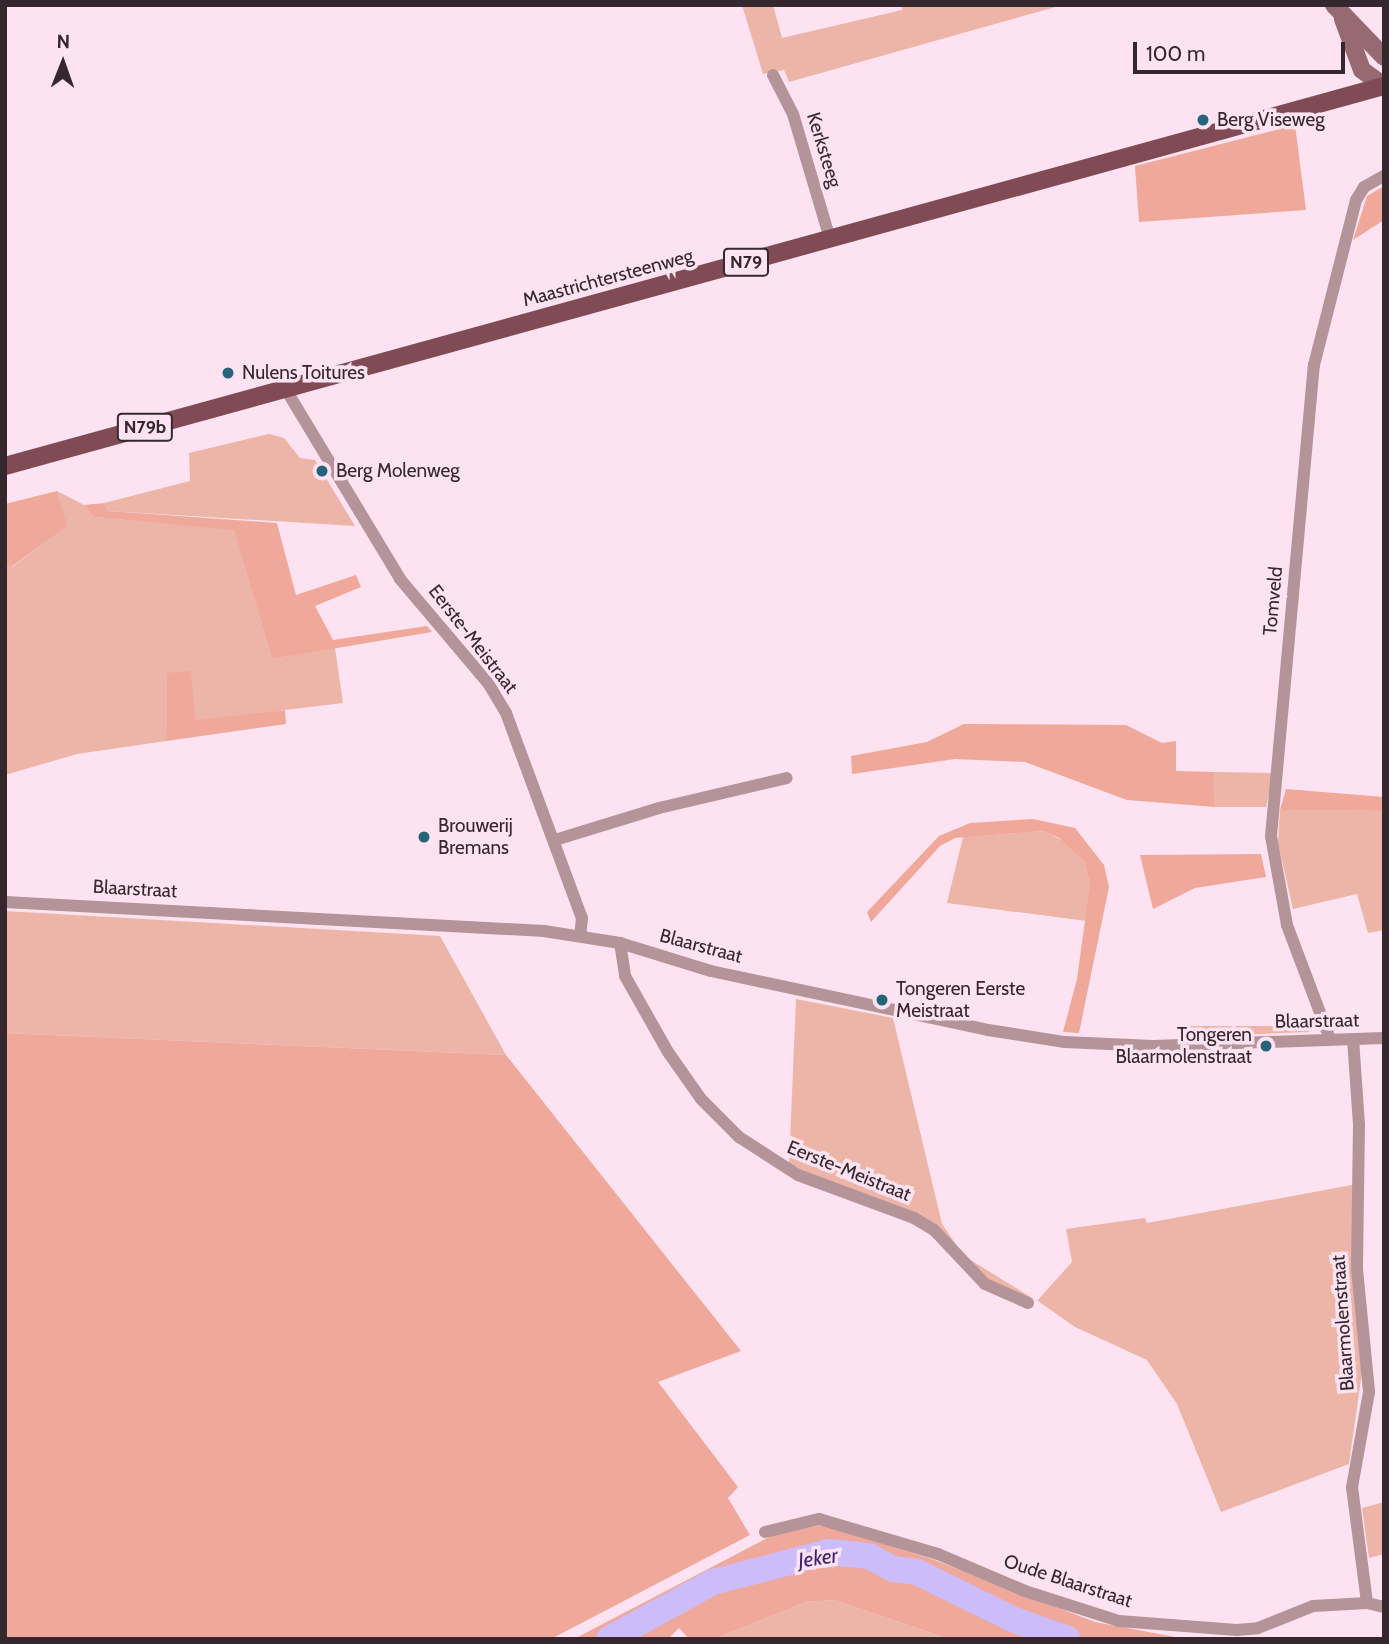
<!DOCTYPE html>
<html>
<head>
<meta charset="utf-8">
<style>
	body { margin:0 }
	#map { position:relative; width:1389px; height:1644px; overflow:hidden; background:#fde3f1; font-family:Cabin,sans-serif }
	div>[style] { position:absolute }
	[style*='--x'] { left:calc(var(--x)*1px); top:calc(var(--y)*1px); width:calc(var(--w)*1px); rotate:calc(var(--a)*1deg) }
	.green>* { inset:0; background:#edb4a8 }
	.forest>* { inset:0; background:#efa89a }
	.river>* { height:26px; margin:-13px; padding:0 13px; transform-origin:13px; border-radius:13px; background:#ccbcf9 }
	.street>* { height:12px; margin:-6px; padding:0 6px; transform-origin:6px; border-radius:6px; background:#b49499 }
	.secondary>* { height:18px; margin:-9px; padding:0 9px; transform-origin:9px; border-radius:9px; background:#976971 }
	.primary>* { height:18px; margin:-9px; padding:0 9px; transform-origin:9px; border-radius:9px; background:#814b55 }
	.dots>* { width:19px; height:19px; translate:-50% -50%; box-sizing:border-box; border:4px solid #fde3f1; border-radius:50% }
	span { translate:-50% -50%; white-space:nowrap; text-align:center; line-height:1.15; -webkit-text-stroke:7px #fde3f1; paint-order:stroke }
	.shield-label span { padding:2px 5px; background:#fde3f1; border:2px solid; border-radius:5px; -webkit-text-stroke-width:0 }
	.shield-label { font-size:18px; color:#34282e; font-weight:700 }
	.poi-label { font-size:19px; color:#34282e }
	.left { translate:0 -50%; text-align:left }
	.right { translate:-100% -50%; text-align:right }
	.street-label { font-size:19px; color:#34282e }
	.water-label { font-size:21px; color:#3f266c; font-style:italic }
	.frame { position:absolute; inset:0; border:7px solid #34282e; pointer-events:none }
	.north { position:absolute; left:28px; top:28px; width:70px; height:70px; -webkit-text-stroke:5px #fde3f1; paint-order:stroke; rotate:1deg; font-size:19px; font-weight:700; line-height:28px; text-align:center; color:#34282e }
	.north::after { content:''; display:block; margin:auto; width:24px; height:32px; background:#34282e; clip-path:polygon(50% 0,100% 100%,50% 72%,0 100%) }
	.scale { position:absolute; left:1133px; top:42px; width:212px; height:32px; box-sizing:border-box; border:4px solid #34282e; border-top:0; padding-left:9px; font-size:21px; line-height:24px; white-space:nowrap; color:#34282e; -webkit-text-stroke:5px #fde3f1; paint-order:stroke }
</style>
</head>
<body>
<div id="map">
	<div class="green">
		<div style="clip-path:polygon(742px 5px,773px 5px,782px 38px,902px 10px,902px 5px,1059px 6px,789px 82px,784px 70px,763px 74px)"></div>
		<div style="clip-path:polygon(269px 434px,284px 438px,300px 458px,315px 460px,355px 526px,108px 511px,104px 503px,190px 481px,189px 453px)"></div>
		<div style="clip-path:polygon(57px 491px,84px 505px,94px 517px,234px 529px,272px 659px,335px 648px,343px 703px,195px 721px,167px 673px,166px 741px,77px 754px,5px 775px,5px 563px,12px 567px,66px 526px)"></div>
		<div style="clip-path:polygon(1214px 772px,1273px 773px,1266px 807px,1215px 807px)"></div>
		<div style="clip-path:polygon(1280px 810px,1384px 811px,1384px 930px,1368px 933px,1357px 894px,1293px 909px,1278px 843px)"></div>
		<div style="clip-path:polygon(1045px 831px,1072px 846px,1084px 861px,1090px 884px,1087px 921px,947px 903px,963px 837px)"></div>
		<div style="clip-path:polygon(5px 911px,440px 936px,506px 1055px,5px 1033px)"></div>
		<div style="clip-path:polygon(796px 999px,893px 1018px,942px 1224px,964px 1256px,1037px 1301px,1072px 1262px,1066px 1229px,1145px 1218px,1147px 1223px,1357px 1184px,1363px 1365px,1349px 1464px,1221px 1512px,1177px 1404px,1147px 1360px,1075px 1327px,1038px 1301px,984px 1279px,935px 1227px,789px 1165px)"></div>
		<div style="clip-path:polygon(1183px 1026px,1308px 1026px,1309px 1032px,1181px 1037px)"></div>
		<div style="clip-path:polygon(1384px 1502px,1384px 1554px,1369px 1558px,1362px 1508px)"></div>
		<div style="clip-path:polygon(834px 1600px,949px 1639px,714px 1639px,806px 1602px)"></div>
	</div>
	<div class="forest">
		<div style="clip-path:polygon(1295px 125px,1306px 210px,1139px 222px,1135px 166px)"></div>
		<div style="clip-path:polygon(1384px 186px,1384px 220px,1353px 240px,1367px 196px)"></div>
		<div style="clip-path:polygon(57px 491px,67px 526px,11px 567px,5px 563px,5px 504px)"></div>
		<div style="clip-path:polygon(104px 503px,108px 511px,277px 523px,296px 595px,356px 575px,361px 587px,315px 606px,333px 640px,427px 626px,432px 632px,272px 659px,234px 530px,94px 517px,84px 505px)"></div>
		<div style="clip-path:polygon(191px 671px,195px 720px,285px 710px,286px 724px,166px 741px,167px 673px)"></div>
		<div style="clip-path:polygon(964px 724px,1126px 725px,1162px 743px,1176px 741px,1176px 771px,1214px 772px,1215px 807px,1127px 800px,1025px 762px,955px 759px,852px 774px,851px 756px,927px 742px)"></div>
		<div style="clip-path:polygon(1286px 789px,1384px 797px,1384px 811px,1280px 810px)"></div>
		<div style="clip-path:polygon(1033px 819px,1075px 828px,1104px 865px,1109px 887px,1079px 1033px,1063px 1032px,1077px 979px,1090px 884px,1084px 861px,1059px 838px,1044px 831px,955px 838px,940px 846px,871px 922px,867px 912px,939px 836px,970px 823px)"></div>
		<div style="clip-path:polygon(1261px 854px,1266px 877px,1195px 888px,1153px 909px,1140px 855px)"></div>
		<div style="clip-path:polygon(5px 1033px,506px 1055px,741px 1351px,658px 1382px,738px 1487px,728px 1498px,750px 1535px,551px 1639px,5px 1639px)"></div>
		<div style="clip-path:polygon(823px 1525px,932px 1559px,1095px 1622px,1186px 1639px,949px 1639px,834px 1600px,806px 1602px,714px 1639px,689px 1639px,679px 1628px,668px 1639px,574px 1639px,777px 1533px)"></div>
	</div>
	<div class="river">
		<div style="--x:609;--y:1639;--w:119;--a:-28.7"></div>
		<div style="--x:713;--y:1582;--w:120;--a:-14.5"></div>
		<div style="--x:829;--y:1552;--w:40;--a:5.7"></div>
		<div style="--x:869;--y:1556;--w:27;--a:28"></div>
		<div style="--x:893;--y:1569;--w:24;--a:7"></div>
		<div style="--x:917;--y:1572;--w:106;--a:26.3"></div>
		<div style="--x:1012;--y:1619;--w:59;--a:19.7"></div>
	</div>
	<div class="street">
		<div style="--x:773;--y:75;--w:44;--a:62.9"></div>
		<div style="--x:793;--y:114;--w:130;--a:73.5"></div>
		<div style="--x:285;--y:388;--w:223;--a:58.9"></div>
		<div style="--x:400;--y:579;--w:136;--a:49.8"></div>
		<div style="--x:488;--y:683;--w:35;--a:59"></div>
		<div style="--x:506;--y:713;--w:219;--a:69.7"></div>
		<div style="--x:582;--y:918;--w:18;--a:96"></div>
		<div style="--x:555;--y:840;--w:109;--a:-17.1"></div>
		<div style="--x:659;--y:808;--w:131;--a:-13.2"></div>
		<div style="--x:5;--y:902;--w:540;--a:3.08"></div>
		<div style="--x:544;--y:931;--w:77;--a:9"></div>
		<div style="--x:620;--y:943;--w:95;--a:17.1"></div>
		<div style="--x:711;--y:971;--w:283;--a:12"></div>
		<div style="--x:988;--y:1030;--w:78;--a:8.9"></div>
		<div style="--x:1065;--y:1042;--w:88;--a:2.6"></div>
		<div style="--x:1153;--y:1046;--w:231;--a:-2"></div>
		<div style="--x:620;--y:943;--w:33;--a:81"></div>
		<div style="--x:625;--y:976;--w:87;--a:60.5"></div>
		<div style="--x:668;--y:1052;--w:57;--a:54.9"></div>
		<div style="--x:701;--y:1099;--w:54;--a:45"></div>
		<div style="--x:739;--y:1137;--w:70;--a:32.8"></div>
		<div style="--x:798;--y:1175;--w:124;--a:20.3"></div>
		<div style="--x:914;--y:1218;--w:23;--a:31"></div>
		<div style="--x:934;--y:1230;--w:74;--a:46.6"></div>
		<div style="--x:985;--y:1284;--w:47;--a:23.8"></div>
		<div style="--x:1330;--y:1039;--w:122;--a:-110.7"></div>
		<div style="--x:1287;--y:925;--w:90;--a:-100.2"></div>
		<div style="--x:1271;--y:836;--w:473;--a:-84.8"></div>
		<div style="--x:1314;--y:365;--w:170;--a:-75.7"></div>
		<div style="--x:1356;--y:200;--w:15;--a:-58"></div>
		<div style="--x:1364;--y:187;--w:23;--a:-29"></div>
		<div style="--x:1353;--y:1039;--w:85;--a:86"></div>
		<div style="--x:1359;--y:1124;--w:145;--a:90.8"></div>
		<div style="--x:1357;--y:1269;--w:124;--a:84.4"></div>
		<div style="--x:1369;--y:1392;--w:97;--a:100.1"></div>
		<div style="--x:1352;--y:1487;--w:117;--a:82.6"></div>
		<div style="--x:765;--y:1532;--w:56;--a:-13.5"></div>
		<div style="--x:819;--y:1519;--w:124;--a:16.4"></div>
		<div style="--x:938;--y:1554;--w:95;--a:23"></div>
		<div style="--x:1025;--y:1591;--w:99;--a:17.7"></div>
		<div style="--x:1119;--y:1621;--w:118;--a:4.4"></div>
		<div style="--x:1237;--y:1630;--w:21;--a:-5"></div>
		<div style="--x:1258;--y:1628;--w:59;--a:-21.8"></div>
		<div style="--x:1313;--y:1606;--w:54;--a:-3.2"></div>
		<div style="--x:1367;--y:1603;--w:17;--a:13"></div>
	</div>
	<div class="secondary">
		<div style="--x:1334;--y:5;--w:72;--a:46.1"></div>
		<div style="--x:1343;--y:19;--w:54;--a:69.6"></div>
		<div style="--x:1362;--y:70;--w:27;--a:36"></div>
	</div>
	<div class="primary">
		<div style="--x:5;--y:466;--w:1430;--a:-15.41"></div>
	</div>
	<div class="dots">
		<div style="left:1203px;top:120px;background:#26647a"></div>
		<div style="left:228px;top:373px;background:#26647a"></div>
		<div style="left:322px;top:471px;background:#26647a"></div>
		<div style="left:424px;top:837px;background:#26647a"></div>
		<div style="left:882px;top:1000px;background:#26647a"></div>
		<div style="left:1266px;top:1046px;background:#26647a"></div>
	</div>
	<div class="shield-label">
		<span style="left:746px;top:262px">N79</span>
		<span style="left:145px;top:427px">N79b</span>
	</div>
	<div class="poi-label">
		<span class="left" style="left:1217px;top:120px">Berg Viseweg</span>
		<span class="left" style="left:242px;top:373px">Nulens Toitures</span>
		<span class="left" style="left:336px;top:471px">Berg Molenweg</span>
		<span class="left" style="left:438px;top:837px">Brouwerij<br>Bremans</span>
		<span class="left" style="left:896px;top:1000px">Tongeren Eerste<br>Meistraat</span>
		<span class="right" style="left:1252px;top:1046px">Tongeren<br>Blaarmolenstraat</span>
	</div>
	<div class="street-label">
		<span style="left:824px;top:150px;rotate:73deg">Kerksteeg</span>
		<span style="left:608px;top:278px;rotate:-15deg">Maastrichtersteenweg</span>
		<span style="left:1273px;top:601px;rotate:-85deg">Tomveld</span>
		<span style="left:473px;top:639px;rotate:52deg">Eerste-Meistraat</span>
		<span style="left:135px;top:889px;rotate:3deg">Blaarstraat</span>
		<span style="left:701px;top:946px;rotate:15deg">Blaarstraat</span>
		<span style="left:1317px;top:1021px;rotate:-1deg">Blaarstraat</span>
		<span style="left:849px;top:1171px;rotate:22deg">Eerste-Meistraat</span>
		<span style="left:1343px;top:1323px;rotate:-94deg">Blaarmolenstraat</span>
		<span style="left:1068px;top:1581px;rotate:18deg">Oude Blaarstraat</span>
	</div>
	<div class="water-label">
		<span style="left:818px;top:1558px;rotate:-8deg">Jeker</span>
	</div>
	<div class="frame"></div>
	<div class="north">N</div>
	<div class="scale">100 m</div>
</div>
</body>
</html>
